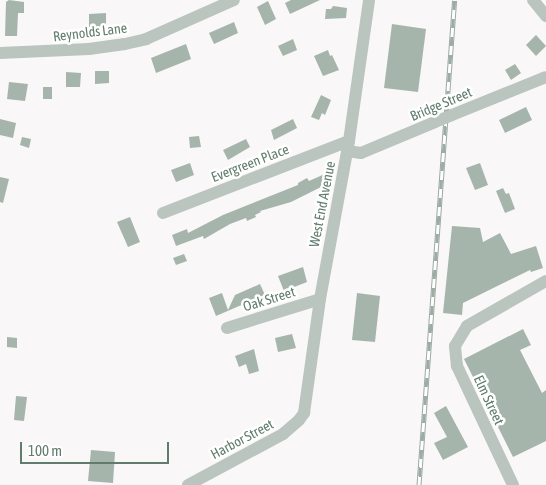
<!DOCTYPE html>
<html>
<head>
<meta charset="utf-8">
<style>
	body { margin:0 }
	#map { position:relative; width:546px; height:485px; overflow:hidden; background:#f9f7f7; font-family:"Asap Condensed",sans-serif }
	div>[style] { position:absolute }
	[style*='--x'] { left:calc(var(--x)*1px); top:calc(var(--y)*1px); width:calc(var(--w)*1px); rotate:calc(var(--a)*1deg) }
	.building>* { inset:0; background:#a5b5ac }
	.minor>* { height:12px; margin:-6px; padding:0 6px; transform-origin:6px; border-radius:6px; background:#bbc5c0 }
	.rail>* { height:5px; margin-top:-2.5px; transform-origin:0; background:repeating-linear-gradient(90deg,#fff 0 9px,#9caba3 0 18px); box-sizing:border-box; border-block:1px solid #9caba3 }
	.minor-bridge>* { height:12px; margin:-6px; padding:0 6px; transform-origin:6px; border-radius:6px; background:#bbc5c0 }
	span { translate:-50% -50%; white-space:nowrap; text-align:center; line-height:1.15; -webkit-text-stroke:5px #fff; paint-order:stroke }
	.street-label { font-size:14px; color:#607c6d }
	.scale { position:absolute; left:20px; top:442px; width:149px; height:22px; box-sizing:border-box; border:2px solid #607c6d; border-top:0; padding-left:6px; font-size:15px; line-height:18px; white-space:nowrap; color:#607c6d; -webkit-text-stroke:4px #fff; paint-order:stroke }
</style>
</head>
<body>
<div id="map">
	<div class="building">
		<div style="clip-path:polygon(9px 0,24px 2px,24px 13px,18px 13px,17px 36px,5px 36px,6px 2px)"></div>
		<div style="clip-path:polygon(291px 0,320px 0,290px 14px,285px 3px)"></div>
		<div style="clip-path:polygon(268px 1px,276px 19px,265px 25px,257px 7px)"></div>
		<div style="clip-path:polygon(333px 6px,347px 8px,346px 18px,325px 19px,326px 9px,331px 9px)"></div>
		<div style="clip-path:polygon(106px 13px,106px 27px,89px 27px,89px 14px)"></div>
		<div style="clip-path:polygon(234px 22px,238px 33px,214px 44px,209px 33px)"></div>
		<div style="clip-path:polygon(392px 24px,426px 29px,418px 92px,384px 88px)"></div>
		<div style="clip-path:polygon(536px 35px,546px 46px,536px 56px,526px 45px)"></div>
		<div style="clip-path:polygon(293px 39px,297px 50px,283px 56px,278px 46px)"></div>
		<div style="clip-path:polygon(186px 44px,191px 59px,156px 73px,151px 58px)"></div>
		<div style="clip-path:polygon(328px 50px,330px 56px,332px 55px,339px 70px,323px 76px,314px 56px)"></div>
		<div style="clip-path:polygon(515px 64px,521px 73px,511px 80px,505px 70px)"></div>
		<div style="clip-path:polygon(95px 71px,109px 71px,109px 83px,95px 84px)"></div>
		<div style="clip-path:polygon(66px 72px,81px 73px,80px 87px,66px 87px)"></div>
		<div style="clip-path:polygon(9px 82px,28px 84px,25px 101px,7px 99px)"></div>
		<div style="clip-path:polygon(43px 87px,52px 87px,52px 99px,43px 99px)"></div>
		<div style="clip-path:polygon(321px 95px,331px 100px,325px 115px,322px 113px,319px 120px,311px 117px)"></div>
		<div style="clip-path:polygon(526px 107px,532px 120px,505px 133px,499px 120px)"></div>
		<div style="clip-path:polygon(0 119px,16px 123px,13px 138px,0 135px)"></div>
		<div style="clip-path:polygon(293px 119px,297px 128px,274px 140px,271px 130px)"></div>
		<div style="clip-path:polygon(199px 136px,201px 147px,190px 148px,189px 137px)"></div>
		<div style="clip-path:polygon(22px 137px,31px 139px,29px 148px,20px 145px)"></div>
		<div style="clip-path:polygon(246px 139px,250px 147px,228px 160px,223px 150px)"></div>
		<div style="clip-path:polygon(190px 163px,194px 175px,176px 182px,171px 170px)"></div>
		<div style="clip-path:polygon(480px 163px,488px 185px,475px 190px,466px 168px)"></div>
		<div style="clip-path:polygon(327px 173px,331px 182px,291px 202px,260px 211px,261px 212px,255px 215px,256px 217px,247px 221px,246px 218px,230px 224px,204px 239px,203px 236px,176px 246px,172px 235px,187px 229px,188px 233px,223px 215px,298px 185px,298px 183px,307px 178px,309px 181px)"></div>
		<div style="clip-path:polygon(0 177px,9px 179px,3px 203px,0 202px)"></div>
		<div style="clip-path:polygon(503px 188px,506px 194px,509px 193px,515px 209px,505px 213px,496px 191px)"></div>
		<div style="clip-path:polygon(130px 217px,140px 242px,128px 247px,117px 222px)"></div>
		<div style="clip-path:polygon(452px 226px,480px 228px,483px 242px,500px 233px,511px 254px,536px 246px,543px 268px,531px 272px,530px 270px,463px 303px,462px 315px,443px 313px)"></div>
		<div style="clip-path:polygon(184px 254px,187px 261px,176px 265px,173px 258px)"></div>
		<div style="clip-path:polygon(303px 267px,307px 282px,284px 291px,278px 276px)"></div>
		<div style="clip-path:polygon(260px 284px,265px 295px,216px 316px,209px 298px,222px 293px,228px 310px,235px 295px)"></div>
		<div style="clip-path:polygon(357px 293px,380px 296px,375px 342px,352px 340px)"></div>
		<div style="clip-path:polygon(523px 329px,531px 345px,520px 350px,542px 393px,546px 390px,546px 441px,513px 457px,464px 359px)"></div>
		<div style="clip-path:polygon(292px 334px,296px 348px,278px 352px,275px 338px)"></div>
		<div style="clip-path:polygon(7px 337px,17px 338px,17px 348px,7px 347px)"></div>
		<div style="clip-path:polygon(254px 349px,259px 371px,249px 374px,246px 364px,239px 367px,235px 356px)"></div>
		<div style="clip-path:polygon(16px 396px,27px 397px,24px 421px,14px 420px)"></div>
		<div style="clip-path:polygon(446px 406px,468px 447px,443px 460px,434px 443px,447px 437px,434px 413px)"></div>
		<div style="clip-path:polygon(91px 450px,115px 452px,113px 483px,88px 481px)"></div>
	</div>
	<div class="minor">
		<div style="--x:533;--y:0;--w:21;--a:51"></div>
		<div style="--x:0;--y:53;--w:89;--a:-2.6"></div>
		<div style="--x:89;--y:49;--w:36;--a:-8"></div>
		<div style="--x:125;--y:44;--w:22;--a:-13"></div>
		<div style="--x:146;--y:39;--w:96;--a:-23.9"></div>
		<div style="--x:452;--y:115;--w:101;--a:-22"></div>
		<div style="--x:347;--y:151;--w:14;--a:8"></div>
		<div style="--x:361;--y:153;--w:80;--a:-22.7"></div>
		<div style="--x:163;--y:213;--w:199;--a:-21.2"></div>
		<div style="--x:227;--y:328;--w:97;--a:-17.3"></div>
		<div style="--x:188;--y:485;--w:108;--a:-28.2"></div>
		<div style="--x:283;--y:434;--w:21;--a:-41"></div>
		<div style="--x:299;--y:420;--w:9;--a:-54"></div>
		<div style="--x:304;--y:413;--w:115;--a:-82"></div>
		<div style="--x:320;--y:299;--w:161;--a:-79.6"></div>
		<div style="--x:349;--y:141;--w:142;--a:-81.9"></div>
		<div style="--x:513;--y:485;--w:132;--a:-115.2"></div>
		<div style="--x:457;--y:366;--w:20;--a:-96"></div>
		<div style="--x:455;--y:346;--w:23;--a:-59"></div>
		<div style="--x:467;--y:326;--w:91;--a:-29.7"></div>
	</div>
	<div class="rail">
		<div style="--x:419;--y:485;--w:486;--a:-85.8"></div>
	</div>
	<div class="minor-bridge">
		<div style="--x:435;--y:122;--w:18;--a:-22"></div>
	</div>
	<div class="street-label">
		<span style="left:90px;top:32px;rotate:-7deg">Reynolds Lane</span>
		<span style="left:441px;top:104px;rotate:-23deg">Bridge Street</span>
		<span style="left:250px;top:163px;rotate:-21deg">Evergreen Place</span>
		<span style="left:322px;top:204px;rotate:-79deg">West End Avenue</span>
		<span style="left:269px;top:299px;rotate:-17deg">Oak Street</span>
		<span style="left:489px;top:400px;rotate:65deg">Elm Street</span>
		<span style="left:242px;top:439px;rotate:-28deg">Harbor Street</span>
	</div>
	<div class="scale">100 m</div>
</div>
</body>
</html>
